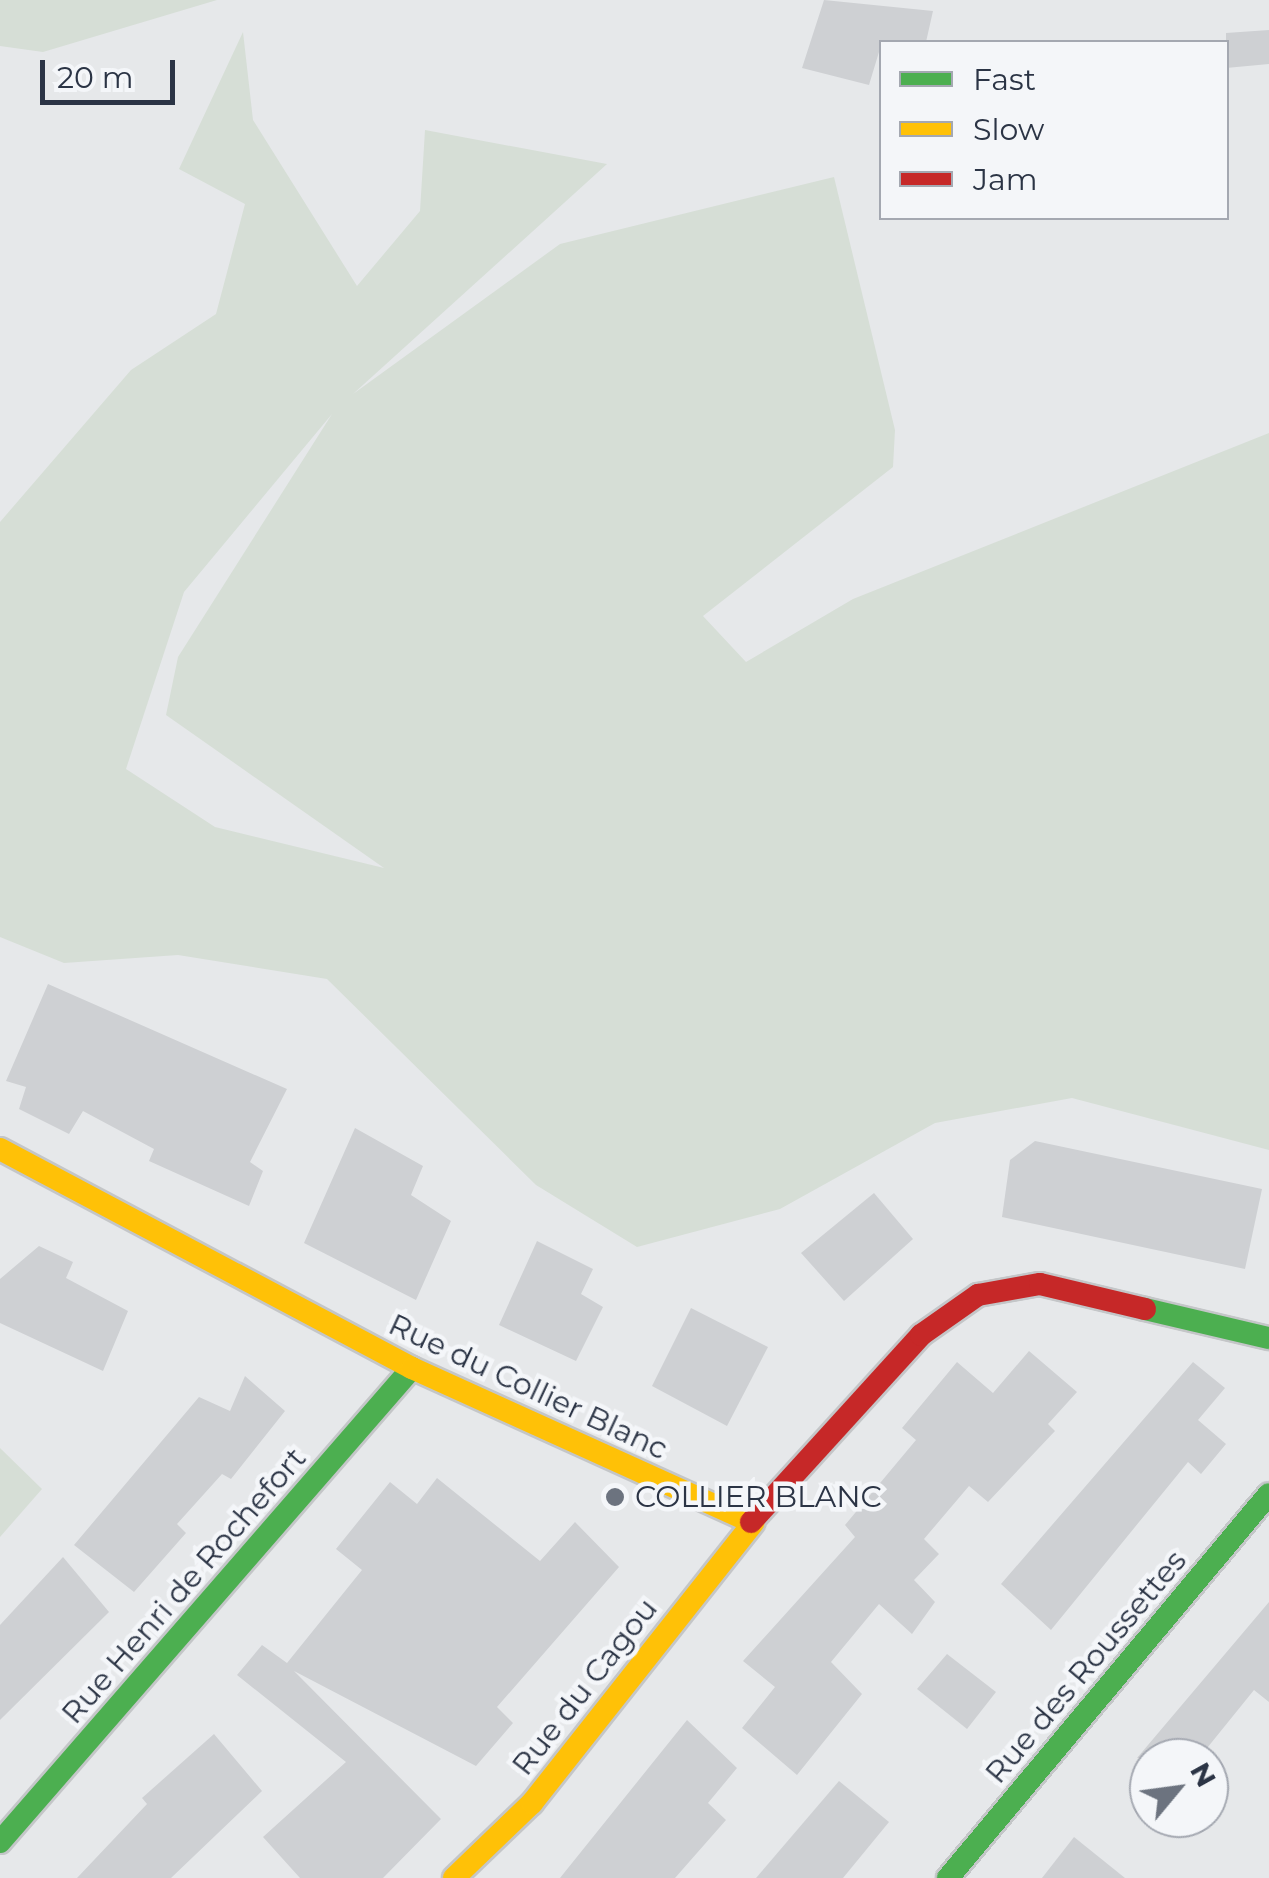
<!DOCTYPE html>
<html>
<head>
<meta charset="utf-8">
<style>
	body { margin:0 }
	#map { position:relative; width:1269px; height:1878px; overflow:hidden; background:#e6e8ea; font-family:Montserrat,sans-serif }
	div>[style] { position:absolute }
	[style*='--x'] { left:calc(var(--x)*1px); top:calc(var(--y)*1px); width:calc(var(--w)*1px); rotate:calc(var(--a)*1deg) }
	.green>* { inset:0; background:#d6ded6 }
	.building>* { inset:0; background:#ced0d3 }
	.roads { filter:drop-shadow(2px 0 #c4c6c8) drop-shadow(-2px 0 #c4c6c8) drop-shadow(0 2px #c4c6c8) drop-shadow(0 -2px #c4c6c8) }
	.fast>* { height:22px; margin:-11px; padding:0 11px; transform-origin:11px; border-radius:11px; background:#4caf50 }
	.slow>* { height:22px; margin:-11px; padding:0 11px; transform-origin:11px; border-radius:11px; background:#ffc107 }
	.jam>* { height:22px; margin:-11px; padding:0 11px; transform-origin:11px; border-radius:11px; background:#c62828 }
	.dots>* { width:28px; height:28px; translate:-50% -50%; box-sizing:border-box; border:5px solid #f4f6f9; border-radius:50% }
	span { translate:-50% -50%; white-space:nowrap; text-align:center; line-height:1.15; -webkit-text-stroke:9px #f4f6f9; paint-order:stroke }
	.street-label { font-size:30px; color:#2b3445 }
	.poi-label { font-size:30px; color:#2b3445 }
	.left { translate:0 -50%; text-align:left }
	.legend { position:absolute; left:879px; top:40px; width:350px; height:180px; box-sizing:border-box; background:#f4f6f9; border:2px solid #a4a8b1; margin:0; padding:12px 18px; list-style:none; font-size:30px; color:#2b3445 }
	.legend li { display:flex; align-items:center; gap:20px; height:50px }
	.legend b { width:50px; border:2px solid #a4a8b1 }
	.north { position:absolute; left:1129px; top:1738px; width:100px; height:100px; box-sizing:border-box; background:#f4f6f9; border:2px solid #a4a8b1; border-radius:50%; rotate:61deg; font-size:28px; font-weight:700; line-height:40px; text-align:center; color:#2b3445 }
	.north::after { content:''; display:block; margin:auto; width:35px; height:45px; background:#6c737f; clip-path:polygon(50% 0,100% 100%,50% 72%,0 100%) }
	.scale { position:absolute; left:40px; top:60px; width:135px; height:45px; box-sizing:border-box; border:5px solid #2b3445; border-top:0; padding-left:12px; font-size:30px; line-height:35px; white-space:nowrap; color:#2b3445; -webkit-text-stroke:8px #f4f6f9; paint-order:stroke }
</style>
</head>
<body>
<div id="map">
	<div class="green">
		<div style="clip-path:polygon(0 0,217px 0,43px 52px,0 46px)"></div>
		<div style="clip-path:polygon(evenodd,243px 32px,253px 120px,357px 286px,420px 211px,425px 130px,607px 164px,353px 394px,560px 244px,834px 177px,895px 430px,893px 467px,703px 616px,746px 662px,853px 599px,1269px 433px,1269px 1150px,1072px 1098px,935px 1123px,780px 1209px,637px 1247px,536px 1185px,327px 979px,178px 955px,64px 963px,0 937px,0 522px,131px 370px,216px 314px,245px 204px,179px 169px,243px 32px,332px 414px,178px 657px,166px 715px,384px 868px,215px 827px,126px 769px,184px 592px,332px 414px)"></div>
		<div style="clip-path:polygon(0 1448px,42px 1489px,0 1537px)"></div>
	</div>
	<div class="building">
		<div style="clip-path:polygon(824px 0,933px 11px,926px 42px,882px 42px,869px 85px,802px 68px)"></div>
		<div style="clip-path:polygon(1269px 30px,1269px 64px,1226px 68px,1226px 33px)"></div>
		<div style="clip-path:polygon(48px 984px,287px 1089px,250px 1162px,263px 1171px,249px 1206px,149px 1161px,154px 1149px,83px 1111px,69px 1134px,19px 1109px,26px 1087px,6px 1081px)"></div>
		<div style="clip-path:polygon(355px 1128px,423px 1166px,411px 1195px,451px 1221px,416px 1300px,304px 1243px)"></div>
		<div style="clip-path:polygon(1035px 1141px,1262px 1189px,1245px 1269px,1002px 1217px,1010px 1160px)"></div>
		<div style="clip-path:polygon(874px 1193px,913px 1239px,844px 1301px,801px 1253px)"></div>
		<div style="clip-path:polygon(537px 1241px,593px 1269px,581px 1294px,603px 1307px,576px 1361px,499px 1325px)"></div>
		<div style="clip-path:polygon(39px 1246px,73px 1262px,66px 1278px,128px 1311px,103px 1371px,0 1323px,0 1279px)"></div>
		<div style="clip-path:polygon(691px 1308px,768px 1347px,727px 1426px,652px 1386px)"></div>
		<div style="clip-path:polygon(1029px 1351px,1077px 1392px,1048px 1424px,1055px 1431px,988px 1502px,969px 1486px,924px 1539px,939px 1554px,914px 1580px,935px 1602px,912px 1634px,879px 1604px,831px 1662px,862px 1694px,797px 1775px,742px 1728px,775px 1687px,743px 1661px,855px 1537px,845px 1525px,916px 1440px,902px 1428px,957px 1362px,993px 1393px)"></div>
		<div style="clip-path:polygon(1193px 1362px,1225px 1388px,1198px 1420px,1226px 1444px,1201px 1474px,1188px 1462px,1051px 1630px,1001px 1584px)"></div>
		<div style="clip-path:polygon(245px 1376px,285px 1411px,231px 1479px,222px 1474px,177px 1524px,186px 1533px,134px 1592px,74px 1545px,199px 1397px,230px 1411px)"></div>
		<div style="clip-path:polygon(437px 1478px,540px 1561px,575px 1522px,619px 1567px,497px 1707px,513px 1723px,476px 1766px,294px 1671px,441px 1819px,383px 1878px,300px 1878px,263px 1837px,346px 1762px,237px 1675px,262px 1645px,287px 1663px,362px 1570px,336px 1549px,390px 1482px,417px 1504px)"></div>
		<div style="clip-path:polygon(63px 1557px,109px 1612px,0 1720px,0 1625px)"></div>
		<div style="clip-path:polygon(1269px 1602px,1269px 1702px,1254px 1690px,1199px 1758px,1137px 1758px)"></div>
		<div style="clip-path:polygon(947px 1654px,996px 1692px,967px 1729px,917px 1689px)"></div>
		<div style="clip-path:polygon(687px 1720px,737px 1768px,708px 1803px,726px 1820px,675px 1878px,560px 1878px)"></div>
		<div style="clip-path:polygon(214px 1734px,262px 1791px,171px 1878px,77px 1878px,147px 1804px,142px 1798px)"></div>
		<div style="clip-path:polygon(839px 1781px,889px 1822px,843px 1878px,756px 1878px)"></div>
		<div style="clip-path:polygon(1074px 1837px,1125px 1878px,1042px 1878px)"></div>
	</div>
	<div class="roads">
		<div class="fast">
			<div style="--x:1145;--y:1309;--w:127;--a:13.2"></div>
			<div style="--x:0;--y:1842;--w:628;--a:-49"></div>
			<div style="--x:948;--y:1878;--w:500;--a:-50.11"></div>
		</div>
		<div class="slow">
			<div style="--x:0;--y:1149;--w:467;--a:28"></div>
			<div style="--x:412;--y:1368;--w:372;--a:24.4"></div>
			<div style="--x:454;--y:1878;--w:108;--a:-43.9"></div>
			<div style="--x:532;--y:1803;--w:357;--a:-51.7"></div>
		</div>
		<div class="jam">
			<div style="--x:751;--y:1522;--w:253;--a:-47.7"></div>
			<div style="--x:921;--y:1335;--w:70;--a:-35.1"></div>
			<div style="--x:978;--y:1295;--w:63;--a:-10.1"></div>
			<div style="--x:1040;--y:1284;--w:108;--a:13.4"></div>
		</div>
	</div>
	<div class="dots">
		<div style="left:615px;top:1497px;background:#6c737f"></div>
	</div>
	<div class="street-label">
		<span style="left:528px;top:1387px;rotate:25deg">Rue du Collier Blanc</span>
		<span style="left:184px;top:1586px;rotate:-49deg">Rue Henri de Rochefort</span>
		<span style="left:1086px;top:1667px;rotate:-50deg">Rue des Roussettes</span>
		<span style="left:585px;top:1687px;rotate:-52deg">Rue du Cagou</span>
	</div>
	<div class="poi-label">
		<span class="left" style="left:635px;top:1497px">COLLIER BLANC</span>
	</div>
	<ul class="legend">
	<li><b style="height:12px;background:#4caf50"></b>Fast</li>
	<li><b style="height:12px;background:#ffc107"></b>Slow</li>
	<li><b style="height:12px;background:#c62828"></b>Jam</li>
	</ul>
	<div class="north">N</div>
	<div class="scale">20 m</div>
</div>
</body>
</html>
